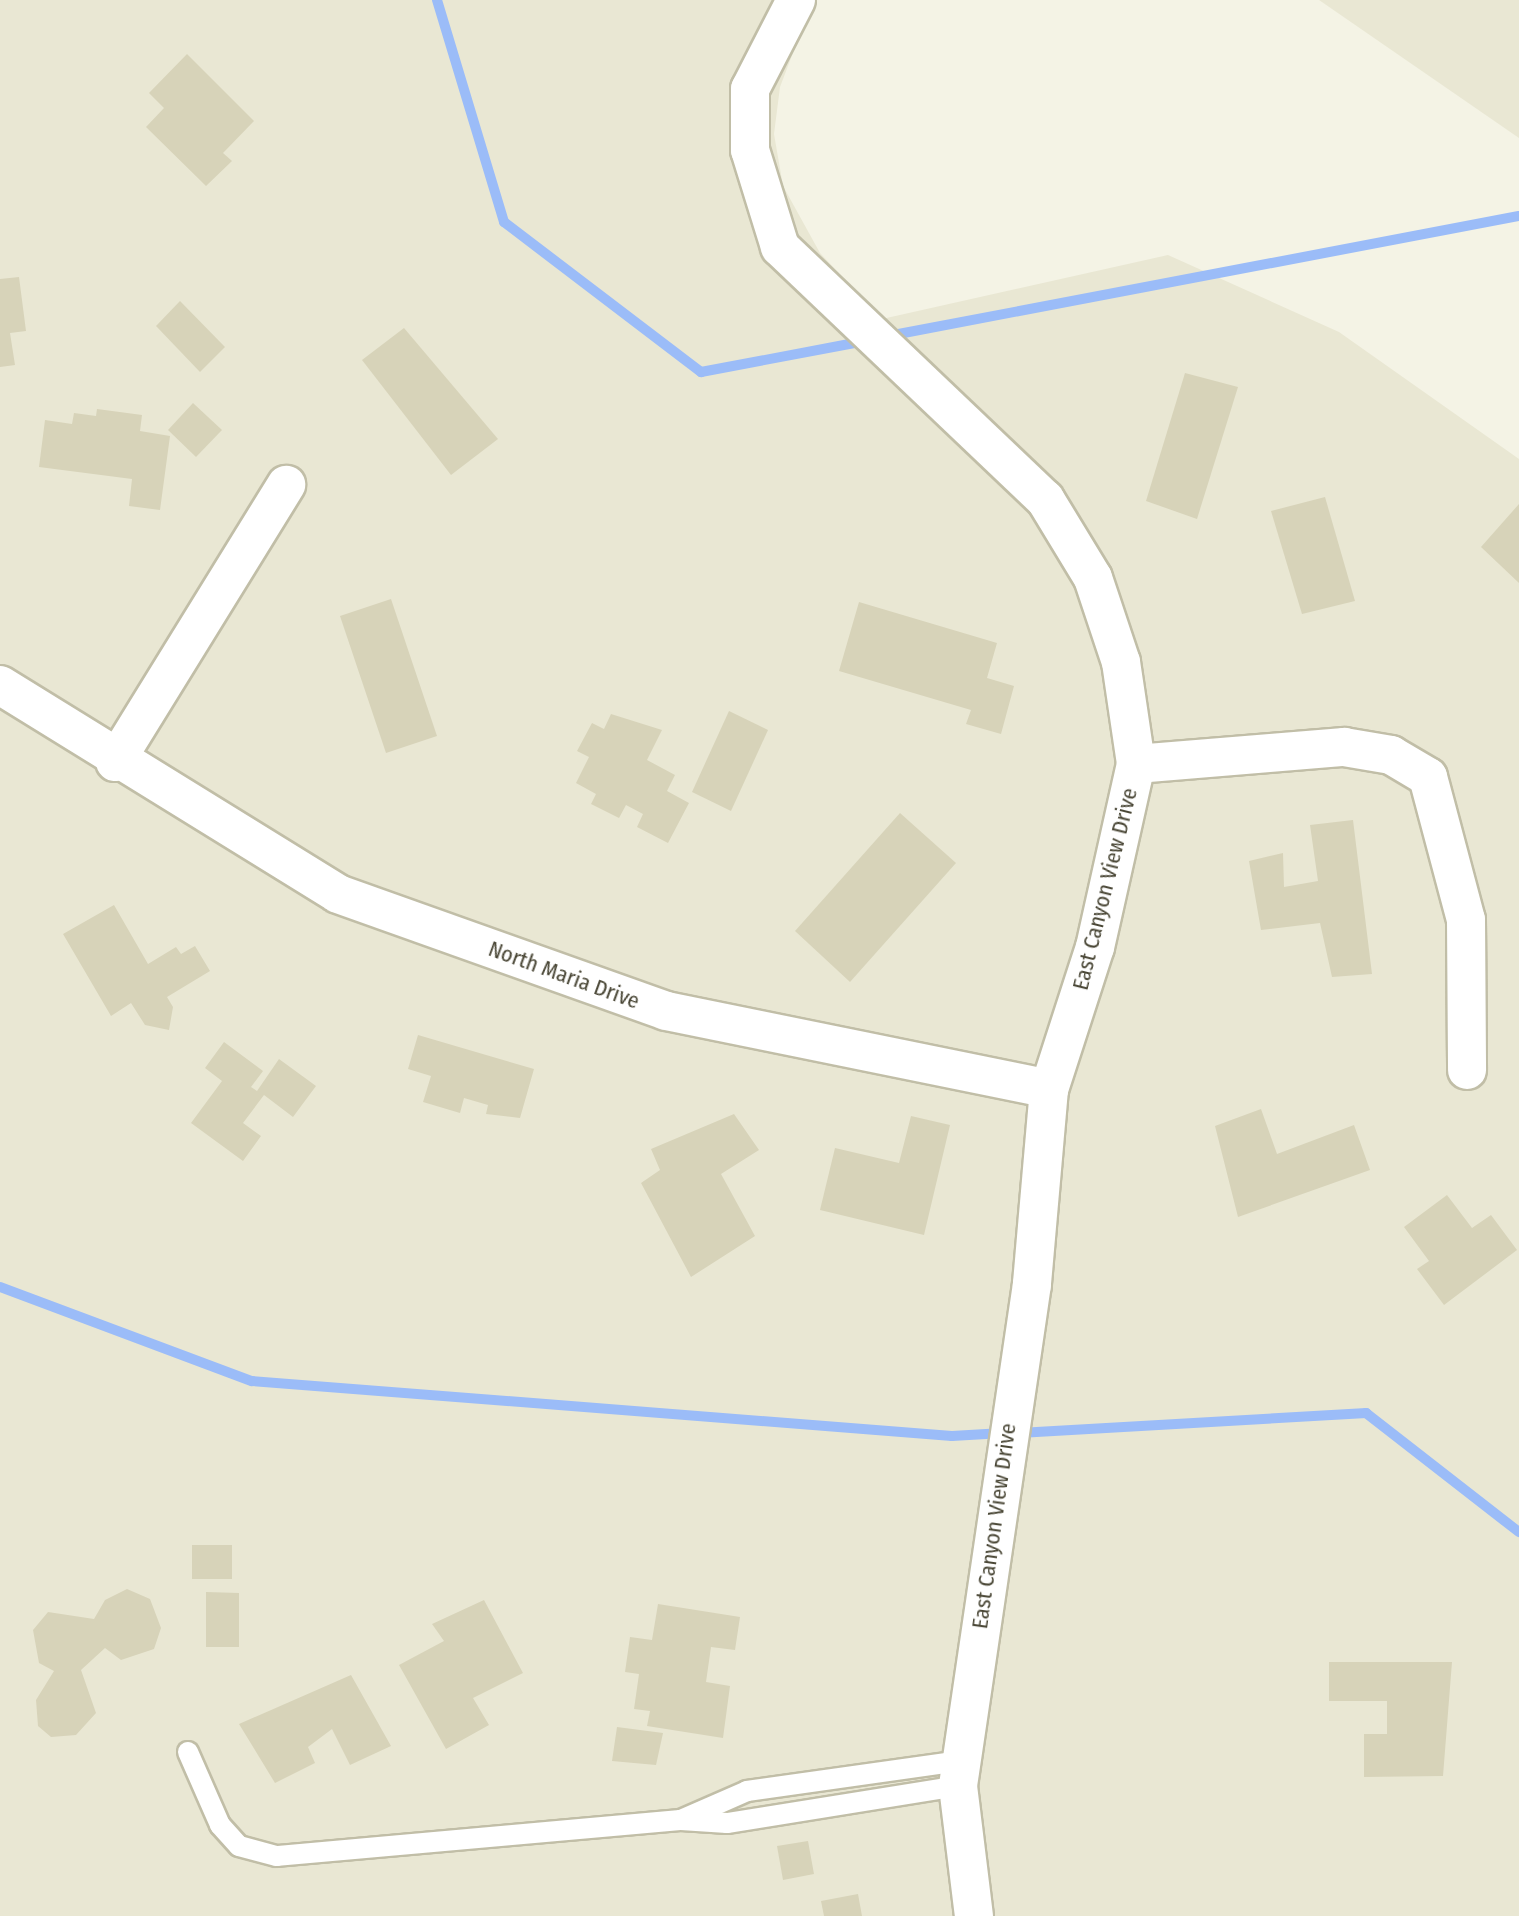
<!DOCTYPE html>
<html>
<head>
<meta charset="utf-8">
<style>
	body { margin:0 }
	#map { position:relative; width:1519px; height:1916px; overflow:hidden; background:#f4f3e5; font-family:"Fira Sans Condensed",sans-serif }
	div>[style] { position:absolute }
	[style*='--x'] { left:calc(var(--x)*1px); top:calc(var(--y)*1px); width:calc(var(--w)*1px); rotate:calc(var(--a)*1deg) }
	.residential>* { inset:0; background:#e9e7d3 }
	.stream>* { height:10px; margin:-5px; padding:0 5px; transform-origin:5px; border-radius:5px; background:#9bbcf8 }
	.building>* { inset:0; background:#d7d3b9 }
	.roads { filter:drop-shadow(2px 0 #c1bea7) drop-shadow(-2px 0 #c1bea7) drop-shadow(0 2px #c1bea7) drop-shadow(0 -2px #c1bea7) }
	.lane>* { height:20px; margin:-10px; padding:0 10px; transform-origin:10px; border-radius:10px; background:#fff }
	.street>* { height:38px; margin:-19px; padding:0 19px; transform-origin:19px; border-radius:19px; background:#fff }
	span { translate:-50% -50%; white-space:nowrap; text-align:center; line-height:1.15; -webkit-text-stroke:6px #fff; paint-order:stroke }
	.street-label { font-size:22px; color:#484534 }
</style>
</head>
<body>
<div id="map">
	<div class="residential">
		<div style="clip-path:polygon(0 0,813px 0,780px 87px,774px 134px,783px 186px,820px 253px,882px 319px,1168px 255px,1339px 332px,1519px 459px,1519px 1916px,0 1916px)"></div>
		<div style="clip-path:polygon(1319px 0,1519px 0,1519px 138px)"></div>
	</div>
	<div class="stream">
		<div style="--x:437;--y:0;--w:232;--a:73.2"></div>
		<div style="--x:504;--y:222;--w:248;--a:37.3"></div>
		<div style="--x:701;--y:372;--w:167;--a:-10.7"></div>
		<div style="--x:888;--y:336;--w:642;--a:-10.77"></div>
		<div style="--x:0;--y:1287;--w:269;--a:20.5"></div>
		<div style="--x:252;--y:1381;--w:702;--a:4.49"></div>
		<div style="--x:952;--y:1436;--w:51;--a:-3.4"></div>
		<div style="--x:1019;--y:1433;--w:348;--a:-3.3"></div>
		<div style="--x:1366;--y:1413;--w:194;--a:37.9"></div>
	</div>
	<div class="building">
		<div style="clip-path:polygon(187px 54px,254px 121px,223px 153px,232px 161px,206px 186px,146px 127px,164px 108px,149px 93px)"></div>
		<div style="clip-path:polygon(19px 277px,26px 331px,10px 333px,15px 365px,0 367px,0 279px)"></div>
		<div style="clip-path:polygon(180px 301px,225px 347px,200px 372px,156px 326px)"></div>
		<div style="clip-path:polygon(404px 328px,498px 439px,451px 475px,362px 360px)"></div>
		<div style="clip-path:polygon(1185px 373px,1238px 387px,1197px 519px,1146px 501px)"></div>
		<div style="clip-path:polygon(193px 403px,222px 430px,196px 457px,168px 430px)"></div>
		<div style="clip-path:polygon(97px 409px,142px 415px,140px 431px,170px 436px,160px 510px,129px 506px,132px 479px,39px 467px,45px 420px,72px 424px,74px 413px,96px 416px)"></div>
		<div style="clip-path:polygon(1325px 497px,1355px 601px,1302px 614px,1271px 511px)"></div>
		<div style="clip-path:polygon(1519px 504px,1519px 583px,1481px 547px)"></div>
		<div style="clip-path:polygon(391px 599px,437px 736px,386px 753px,340px 616px)"></div>
		<div style="clip-path:polygon(859px 602px,997px 643px,987px 678px,1014px 686px,1001px 734px,966px 724px,971px 710px,839px 671px)"></div>
		<div style="clip-path:polygon(729px 711px,768px 730px,731px 811px,692px 792px)"></div>
		<div style="clip-path:polygon(611px 714px,662px 730px,647px 760px,675px 775px,667px 791px,689px 803px,668px 843px,637px 827px,643px 814px,626px 805px,619px 818px,591px 804px,596px 794px,576px 783px,589px 757px,577px 751px,592px 723px,604px 729px)"></div>
		<div style="clip-path:polygon(900px 813px,956px 863px,850px 982px,795px 931px)"></div>
		<div style="clip-path:polygon(1353px 820px,1372px 974px,1332px 977px,1320px 923px,1261px 930px,1249px 861px,1283px 853px,1284px 887px,1318px 881px,1310px 825px)"></div>
		<div style="clip-path:polygon(114px 905px,148px 964px,176px 947px,181px 954px,195px 946px,210px 971px,167px 997px,173px 1007px,169px 1030px,145px 1025px,131px 1003px,111px 1016px,63px 934px)"></div>
		<div style="clip-path:polygon(418px 1035px,534px 1069px,520px 1118px,486px 1114px,488px 1105px,464px 1098px,460px 1113px,423px 1102px,431px 1076px,408px 1069px)"></div>
		<div style="clip-path:polygon(224px 1042px,263px 1071px,251px 1087px,257px 1091px,279px 1059px,316px 1086px,293px 1117px,264px 1095px,243px 1123px,261px 1136px,243px 1161px,191px 1123px,222px 1081px,205px 1068px)"></div>
		<div style="clip-path:polygon(1261px 1109px,1277px 1154px,1354px 1125px,1370px 1170px,1238px 1217px,1215px 1126px)"></div>
		<div style="clip-path:polygon(734px 1114px,759px 1150px,721px 1174px,755px 1236px,691px 1277px,641px 1183px,660px 1170px,651px 1149px)"></div>
		<div style="clip-path:polygon(911px 1116px,950px 1125px,924px 1235px,820px 1210px,835px 1148px,899px 1163px)"></div>
		<div style="clip-path:polygon(1447px 1195px,1472px 1228px,1491px 1215px,1517px 1250px,1444px 1305px,1417px 1269px,1429px 1261px,1404px 1227px)"></div>
		<div style="clip-path:polygon(192px 1545px,232px 1545px,232px 1579px,192px 1579px)"></div>
		<div style="clip-path:polygon(127px 1589px,150px 1599px,161px 1628px,154px 1649px,121px 1660px,105px 1648px,81px 1670px,96px 1713px,76px 1735px,51px 1737px,38px 1726px,36px 1700px,54px 1671px,39px 1663px,33px 1630px,48px 1612px,94px 1619px,105px 1600px)"></div>
		<div style="clip-path:polygon(206px 1592px,239px 1593px,239px 1647px,206px 1647px)"></div>
		<div style="clip-path:polygon(484px 1600px,523px 1673px,473px 1698px,489px 1725px,446px 1749px,399px 1665px,444px 1641px,432px 1624px)"></div>
		<div style="clip-path:polygon(658px 1604px,740px 1617px,735px 1650px,711px 1647px,706px 1682px,730px 1686px,723px 1738px,647px 1726px,650px 1711px,634px 1709px,639px 1674px,625px 1672px,630px 1637px,652px 1640px)"></div>
		<div style="clip-path:polygon(1329px 1662px,1452px 1662px,1443px 1776px,1364px 1777px,1364px 1734px,1387px 1734px,1387px 1701px,1329px 1701px)"></div>
		<div style="clip-path:polygon(351px 1675px,391px 1746px,350px 1765px,332px 1729px,308px 1747px,315px 1763px,275px 1783px,239px 1724px)"></div>
		<div style="clip-path:polygon(617px 1727px,663px 1733px,656px 1765px,612px 1761px)"></div>
		<div style="clip-path:polygon(808px 1841px,814px 1874px,783px 1880px,777px 1846px)"></div>
		<div style="clip-path:polygon(858px 1894px,862px 1916px,824px 1916px,821px 1901px)"></div>
	</div>
	<div class="roads">
		<div class="lane">
			<div style="--x:188;--y:1752;--w:80;--a:66.3"></div>
			<div style="--x:220;--y:1825;--w:28;--a:48"></div>
			<div style="--x:239;--y:1846;--w:39;--a:15"></div>
			<div style="--x:277;--y:1856;--w:406;--a:-5.1"></div>
			<div style="--x:958;--y:1786;--w:234;--a:170.9"></div>
			<div style="--x:727;--y:1823;--w:46;--a:-176.3"></div>
			<div style="--x:681;--y:1820;--w:72;--a:-23.7"></div>
			<div style="--x:747;--y:1791;--w:216;--a:-8"></div>
		</div>
		<div class="street">
			<div style="--x:796;--y:0;--w:100;--a:117.3"></div>
			<div style="--x:750;--y:89;--w:61;--a:90"></div>
			<div style="--x:750;--y:150;--w:102;--a:72.8"></div>
			<div style="--x:780;--y:247;--w:366;--a:43.6"></div>
			<div style="--x:1045;--y:499;--w:92;--a:58.7"></div>
			<div style="--x:1093;--y:578;--w:89;--a:71.6"></div>
			<div style="--x:1121;--y:662;--w:103;--a:81.6"></div>
			<div style="--x:1136;--y:764;--w:188;--a:102.6"></div>
			<div style="--x:1095;--y:947;--w:149;--a:107.9"></div>
			<div style="--x:1049;--y:1089;--w:196;--a:95"></div>
			<div style="--x:1032;--y:1284;--w:507;--a:98.39"></div>
			<div style="--x:958;--y:1786;--w:131;--a:83"></div>
			<div style="--x:0;--y:685;--w:397;--a:31.7"></div>
			<div style="--x:338;--y:894;--w:348;--a:19.6"></div>
			<div style="--x:666;--y:1011;--w:391;--a:11.5"></div>
			<div style="--x:115;--y:762;--w:326;--a:-58.3"></div>
			<div style="--x:1136;--y:764;--w:209;--a:-4.7"></div>
			<div style="--x:1344;--y:747;--w:48;--a:9.7"></div>
			<div style="--x:1391;--y:755;--w:43;--a:30.7"></div>
			<div style="--x:1428;--y:777;--w:148;--a:75.1"></div>
			<div style="--x:1466;--y:920;--w:150;--a:89.6"></div>
		</div>
	</div>
	<div class="street-label">
		<span style="left:1105px;top:889px;rotate:-76deg">East Canyon View Drive</span>
		<span style="left:564px;top:975px;rotate:20deg">North Maria Drive</span>
		<span style="left:994px;top:1526px;rotate:-82deg">East Canyon View Drive</span>
	</div>
</div>
</body>
</html>
